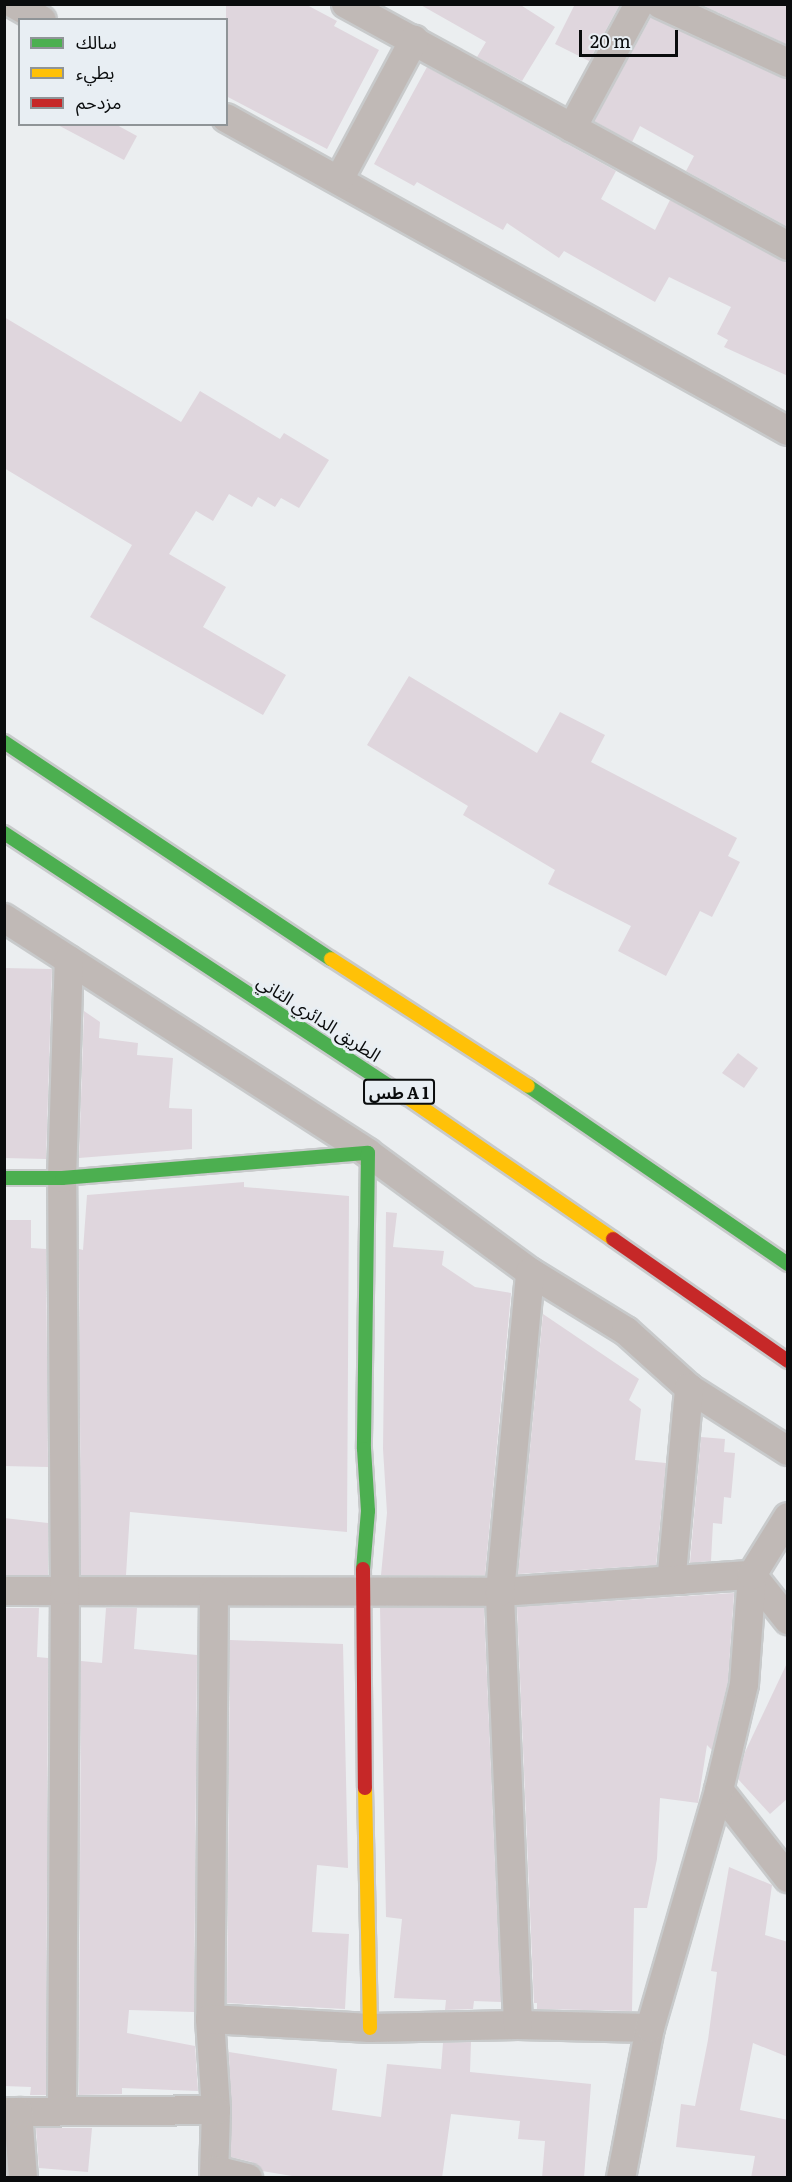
<!DOCTYPE html>
<html>
<head>
<meta charset="utf-8">
<style>
	body { margin:0 }
	#map { position:relative; width:792px; height:2182px; overflow:hidden; background:#ebeef0; font-family:Literata,"Noto Sans Arabic",serif }
	div>[style] { position:absolute }
	[style*='--x'] { left:calc(var(--x)*1px); top:calc(var(--y)*1px); width:calc(var(--w)*1px); rotate:calc(var(--a)*1deg) }
	.building>* { inset:0; background:#dfd6dd }
	.roads { filter:drop-shadow(2px 0 #c8cacb) drop-shadow(-2px 0 #c8cacb) drop-shadow(0 2px #c8cacb) drop-shadow(0 -2px #c8cacb) }
	.street>* { height:28px; margin:-14px; padding:0 14px; transform-origin:14px; border-radius:14px; background:#c0b9b6 }
	.fast>* { height:14px; margin:-7px; padding:0 7px; transform-origin:7px; border-radius:7px; background:#4caf50 }
	.slow>* { height:14px; margin:-7px; padding:0 7px; transform-origin:7px; border-radius:7px; background:#ffc107 }
	.jam>* { height:14px; margin:-7px; padding:0 7px; transform-origin:7px; border-radius:7px; background:#c62828 }
	span { translate:-50% -50%; white-space:nowrap; text-align:center; line-height:1.15; -webkit-text-stroke:6px #e8eef3; paint-order:stroke }
	.shield-label span { padding:2px 4px; background:#e8eef3; border:2px solid; border-radius:4px; -webkit-text-stroke-width:0 }
	.shield-label { font-size:16px; color:#0a0c0d; font-weight:700 }
	.street-label { font-size:18px; color:#0a0c0d }
	.frame { position:absolute; inset:0; border:6px solid #0a0c0d; pointer-events:none }
	.legend { position:absolute; left:18px; top:18px; width:210px; height:108px; box-sizing:border-box; background:#e8eef3; border:2px solid #8f9497; margin:0; padding:8px 10px; list-style:none; font-size:18px; color:#0a0c0d }
	.legend li { display:flex; align-items:center; gap:12px; height:30px }
	.legend b { width:30px; border:2px solid #8f9497 }
	.scale { position:absolute; left:579px; top:30px; width:99px; height:27px; box-sizing:border-box; border:3px solid #0a0c0d; border-top:0; padding-left:8px; font-size:18px; line-height:21px; white-space:nowrap; color:#0a0c0d; -webkit-text-stroke:4px #e8eef3; paint-order:stroke }
</style>
</head>
<body>
<div id="map">
	<div class="building">
		<div style="clip-path:polygon(226px 4px,305px 4px,337px 21px,334px 26px,379px 50px,327px 149px,226px 96px)"></div>
		<div style="clip-path:polygon(419px 4px,519px 4px,555px 27px,522px 81px,477px 57px,486px 42px)"></div>
		<div style="clip-path:polygon(575px 4px,620px 4px,589px 61px,555px 44px)"></div>
		<div style="clip-path:polygon(700px 4px,788px 4px,788px 45px)"></div>
		<div style="clip-path:polygon(651px 17px,788px 79px,788px 227px,686px 171px,694px 156px,640px 126px,632px 142px,594px 121px)"></div>
		<div style="clip-path:polygon(427px 67px,616px 171px,601px 199px,655px 230px,670px 200px,788px 262px,788px 376px,724px 347px,728px 340px,717px 334px,731px 307px,669px 277px,655px 302px,564px 251px,559px 258px,507px 223px,503px 230px,417px 182px,414px 186px,374px 164px)"></div>
		<div style="clip-path:polygon(56px 124px,115px 124px,137px 136px,124px 160px)"></div>
		<div style="clip-path:polygon(4px 317px,181px 422px,200px 391px,280px 439px,284px 433px,329px 460px,299px 508px,281px 498px,275px 507px,258px 497px,252px 507px,229px 494px,213px 521px,196px 511px,169px 554px,226px 587px,203px 627px,286px 675px,263px 715px,90px 617px,132px 545px,4px 468px)"></div>
		<div style="clip-path:polygon(409px 676px,537px 753px,560px 712px,605px 735px,591px 762px,737px 838px,728px 856px,740px 862px,712px 917px,700px 911px,666px 976px,618px 951px,631px 926px,548px 884px,555px 870px,463px 815px,468px 806px,367px 745px)"></div>
		<div style="clip-path:polygon(4px 968px,52px 969px,46px 1159px,4px 1158px)"></div>
		<div style="clip-path:polygon(84px 1011px,100px 1022px,99px 1038px,138px 1043px,137px 1055px,173px 1058px,169px 1108px,192px 1109px,192px 1149px,79px 1158px)"></div>
		<div style="clip-path:polygon(738px 1053px,758px 1068px,744px 1088px,722px 1073px)"></div>
		<div style="clip-path:polygon(244px 1182px,244px 1187px,349px 1196px,347px 1532px,130px 1512px,126px 1575px,81px 1575px,79px 1249px,83px 1250px,87px 1195px)"></div>
		<div style="clip-path:polygon(386px 1212px,397px 1213px,393px 1247px,444px 1251px,442px 1265px,475px 1287px,511px 1293px,485px 1575px,381px 1575px,387px 1513px,383px 1449px)"></div>
		<div style="clip-path:polygon(4px 1220px,31px 1220px,31px 1248px,46px 1249px,48px 1467px,4px 1466px)"></div>
		<div style="clip-path:polygon(543px 1314px,639px 1379px,629px 1400px,641px 1409px,635px 1460px,666px 1463px,656px 1565px,518px 1574px)"></div>
		<div style="clip-path:polygon(701px 1437px,725px 1439px,724px 1452px,735px 1453px,731px 1498px,724px 1497px,722px 1524px,713px 1523px,711px 1561px,690px 1563px)"></div>
		<div style="clip-path:polygon(4px 1518px,48px 1523px,48px 1575px,4px 1575px)"></div>
		<div style="clip-path:polygon(734px 1593px,728px 1681px,712px 1750px,707px 1745px,698px 1803px,660px 1798px,657px 1859px,647px 1908px,634px 1908px,632px 2011px,537px 2009px,537px 2003px,534px 2003px,517px 1607px)"></div>
		<div style="clip-path:polygon(4px 1608px,39px 1608px,37px 1657px,48px 1658px,46px 2095px,30px 2095px,31px 2087px,4px 2086px)"></div>
		<div style="clip-path:polygon(106px 1608px,137px 1608px,134px 1649px,197px 1655px,194px 2012px,129px 2010px,127px 2033px,195px 2046px,198px 2091px,122px 2088px,122px 2094px,79px 2095px,81px 1661px,102px 1663px)"></div>
		<div style="clip-path:polygon(380px 1608px,484px 1608px,501px 2002px,474px 2001px,473px 2009px,445px 2010px,446px 2000px,394px 1998px,402px 1919px,386px 1917px)"></div>
		<div style="clip-path:polygon(230px 1640px,343px 1644px,348px 1868px,317px 1865px,312px 1932px,349px 1934px,345px 2009px,227px 2003px)"></div>
		<div style="clip-path:polygon(788px 1661px,788px 1798px,770px 1814px,738px 1779px,745px 1752px)"></div>
		<div style="clip-path:polygon(729px 1867px,772px 1885px,765px 1935px,788px 1942px,788px 2057px,753px 2043px,740px 2110px,788px 2120px,788px 2178px,751px 2178px,755px 2156px,676px 2147px,681px 2104px,695px 2106px,708px 2040px,717px 1972px,711px 1971px)"></div>
		<div style="clip-path:polygon(471px 2042px,470px 2072px,591px 2084px,584px 2178px,542px 2178px,545px 2141px,518px 2139px,520px 2121px,451px 2114px,442px 2178px,304px 2178px,262px 2171px,252px 2162px,231px 2157px,229px 2052px,337px 2069px,332px 2110px,381px 2117px,387px 2064px,441px 2069px,443px 2043px)"></div>
		<div style="clip-path:polygon(36px 2128px,92px 2128px,88px 2172px,39px 2168px)"></div>
	</div>
	<div class="roads">
		<div class="street">
			<div style="--x:14;--y:4;--w:32;--a:30"></div>
			<div style="--x:346;--y:4;--w:504;--a:28.7"></div>
			<div style="--x:660;--y:4;--w:141;--a:24.7"></div>
			<div style="--x:226;--y:118;--w:643;--a:29.12"></div>
			<div style="--x:572;--y:128;--w:141;--a:-61.6"></div>
			<div style="--x:340;--y:178;--w:157;--a:-61.8"></div>
			<div style="--x:4;--y:918;--w:433;--a:32.8"></div>
			<div style="--x:368;--y:1153;--w:201;--a:36.3"></div>
			<div style="--x:530;--y:1272;--w:113;--a:31.6"></div>
			<div style="--x:626;--y:1331;--w:85;--a:42.1"></div>
			<div style="--x:689;--y:1388;--w:117;--a:32.5"></div>
			<div style="--x:682;--y:1580;--w:12;--a:-145"></div>
			<div style="--x:672;--y:1573;--w:186;--a:-84.7"></div>
			<div style="--x:4;--y:1591;--w:496;--a:0.1"></div>
			<div style="--x:500;--y:1592;--w:253;--a:-3.9"></div>
			<div style="--x:752;--y:1575;--w:58;--a:51.3"></div>
			<div style="--x:214;--y:1593;--w:426;--a:90.5"></div>
			<div style="--x:210;--y:2019;--w:91;--a:86.2"></div>
			<div style="--x:216;--y:2110;--w:68;--a:91.7"></div>
			<div style="--x:719;--y:1790;--w:112;--a:51.9"></div>
			<div style="--x:210;--y:2019;--w:160;--a:3.2"></div>
			<div style="--x:370;--y:2028;--w:148;--a:-1.2"></div>
			<div style="--x:518;--y:2025;--w:132;--a:1.3"></div>
			<div style="--x:518;--y:2025;--w:433;--a:-92.4"></div>
			<div style="--x:500;--y:1592;--w:321;--a:-84.6"></div>
			<div style="--x:62;--y:2110;--w:520;--a:-89.67"></div>
			<div style="--x:65;--y:1590;--w:412;--a:-90.4"></div>
			<div style="--x:62;--y:1178;--w:218;--a:-88.2"></div>
			<div style="--x:4;--y:2112;--w:212;--a:-0.5"></div>
			<div style="--x:18;--y:2112;--w:66;--a:85.7"></div>
			<div style="--x:215;--y:2170;--w:34;--a:14"></div>
			<div style="--x:621;--y:2178;--w:153;--a:-79.1"></div>
			<div style="--x:650;--y:2028;--w:248;--a:-73.8"></div>
			<div style="--x:719;--y:1790;--w:109;--a:-76.7"></div>
			<div style="--x:744;--y:1684;--w:109;--a:-85.8"></div>
			<div style="--x:752;--y:1575;--w:68;--a:-58.2"></div>
		</div>
		<div class="fast">
			<div style="--x:4;--y:742;--w:392;--a:33.6"></div>
			<div style="--x:4;--y:833;--w:483;--a:33.3"></div>
			<div style="--x:528;--y:1086;--w:315;--a:34.4"></div>
			<div style="--x:4;--y:1178;--w:58;--a:0"></div>
			<div style="--x:62;--y:1178;--w:307;--a:-4.7"></div>
			<div style="--x:368;--y:1153;--w:296;--a:90.8"></div>
			<div style="--x:364;--y:1449;--w:62;--a:86.3"></div>
			<div style="--x:368;--y:1511;--w:58;--a:94.9"></div>
		</div>
		<div class="slow">
			<div style="--x:331;--y:959;--w:234;--a:32.8"></div>
			<div style="--x:408;--y:1098;--w:249;--a:34.5"></div>
			<div style="--x:365;--y:1788;--w:240;--a:88.8"></div>
		</div>
		<div class="jam">
			<div style="--x:613;--y:1239;--w:213;--a:34.9"></div>
			<div style="--x:363;--y:1569;--w:219;--a:89.5"></div>
		</div>
	</div>
	<div class="shield-label">
		<span style="left:399px;top:1092px">طس A 1</span>
	</div>
	<div class="street-label">
		<span style="left:319px;top:1018px;rotate:33deg">الطريق الدائري الثاني</span>
	</div>
	<div class="frame"></div>
	<ul class="legend">
	<li><b style="height:8px;background:#4caf50"></b>سالك</li>
	<li><b style="height:8px;background:#ffc107"></b>بطيء</li>
	<li><b style="height:8px;background:#c62828"></b>مزدحم</li>
	</ul>
	<div class="scale">20 m</div>
</div>
</body>
</html>
